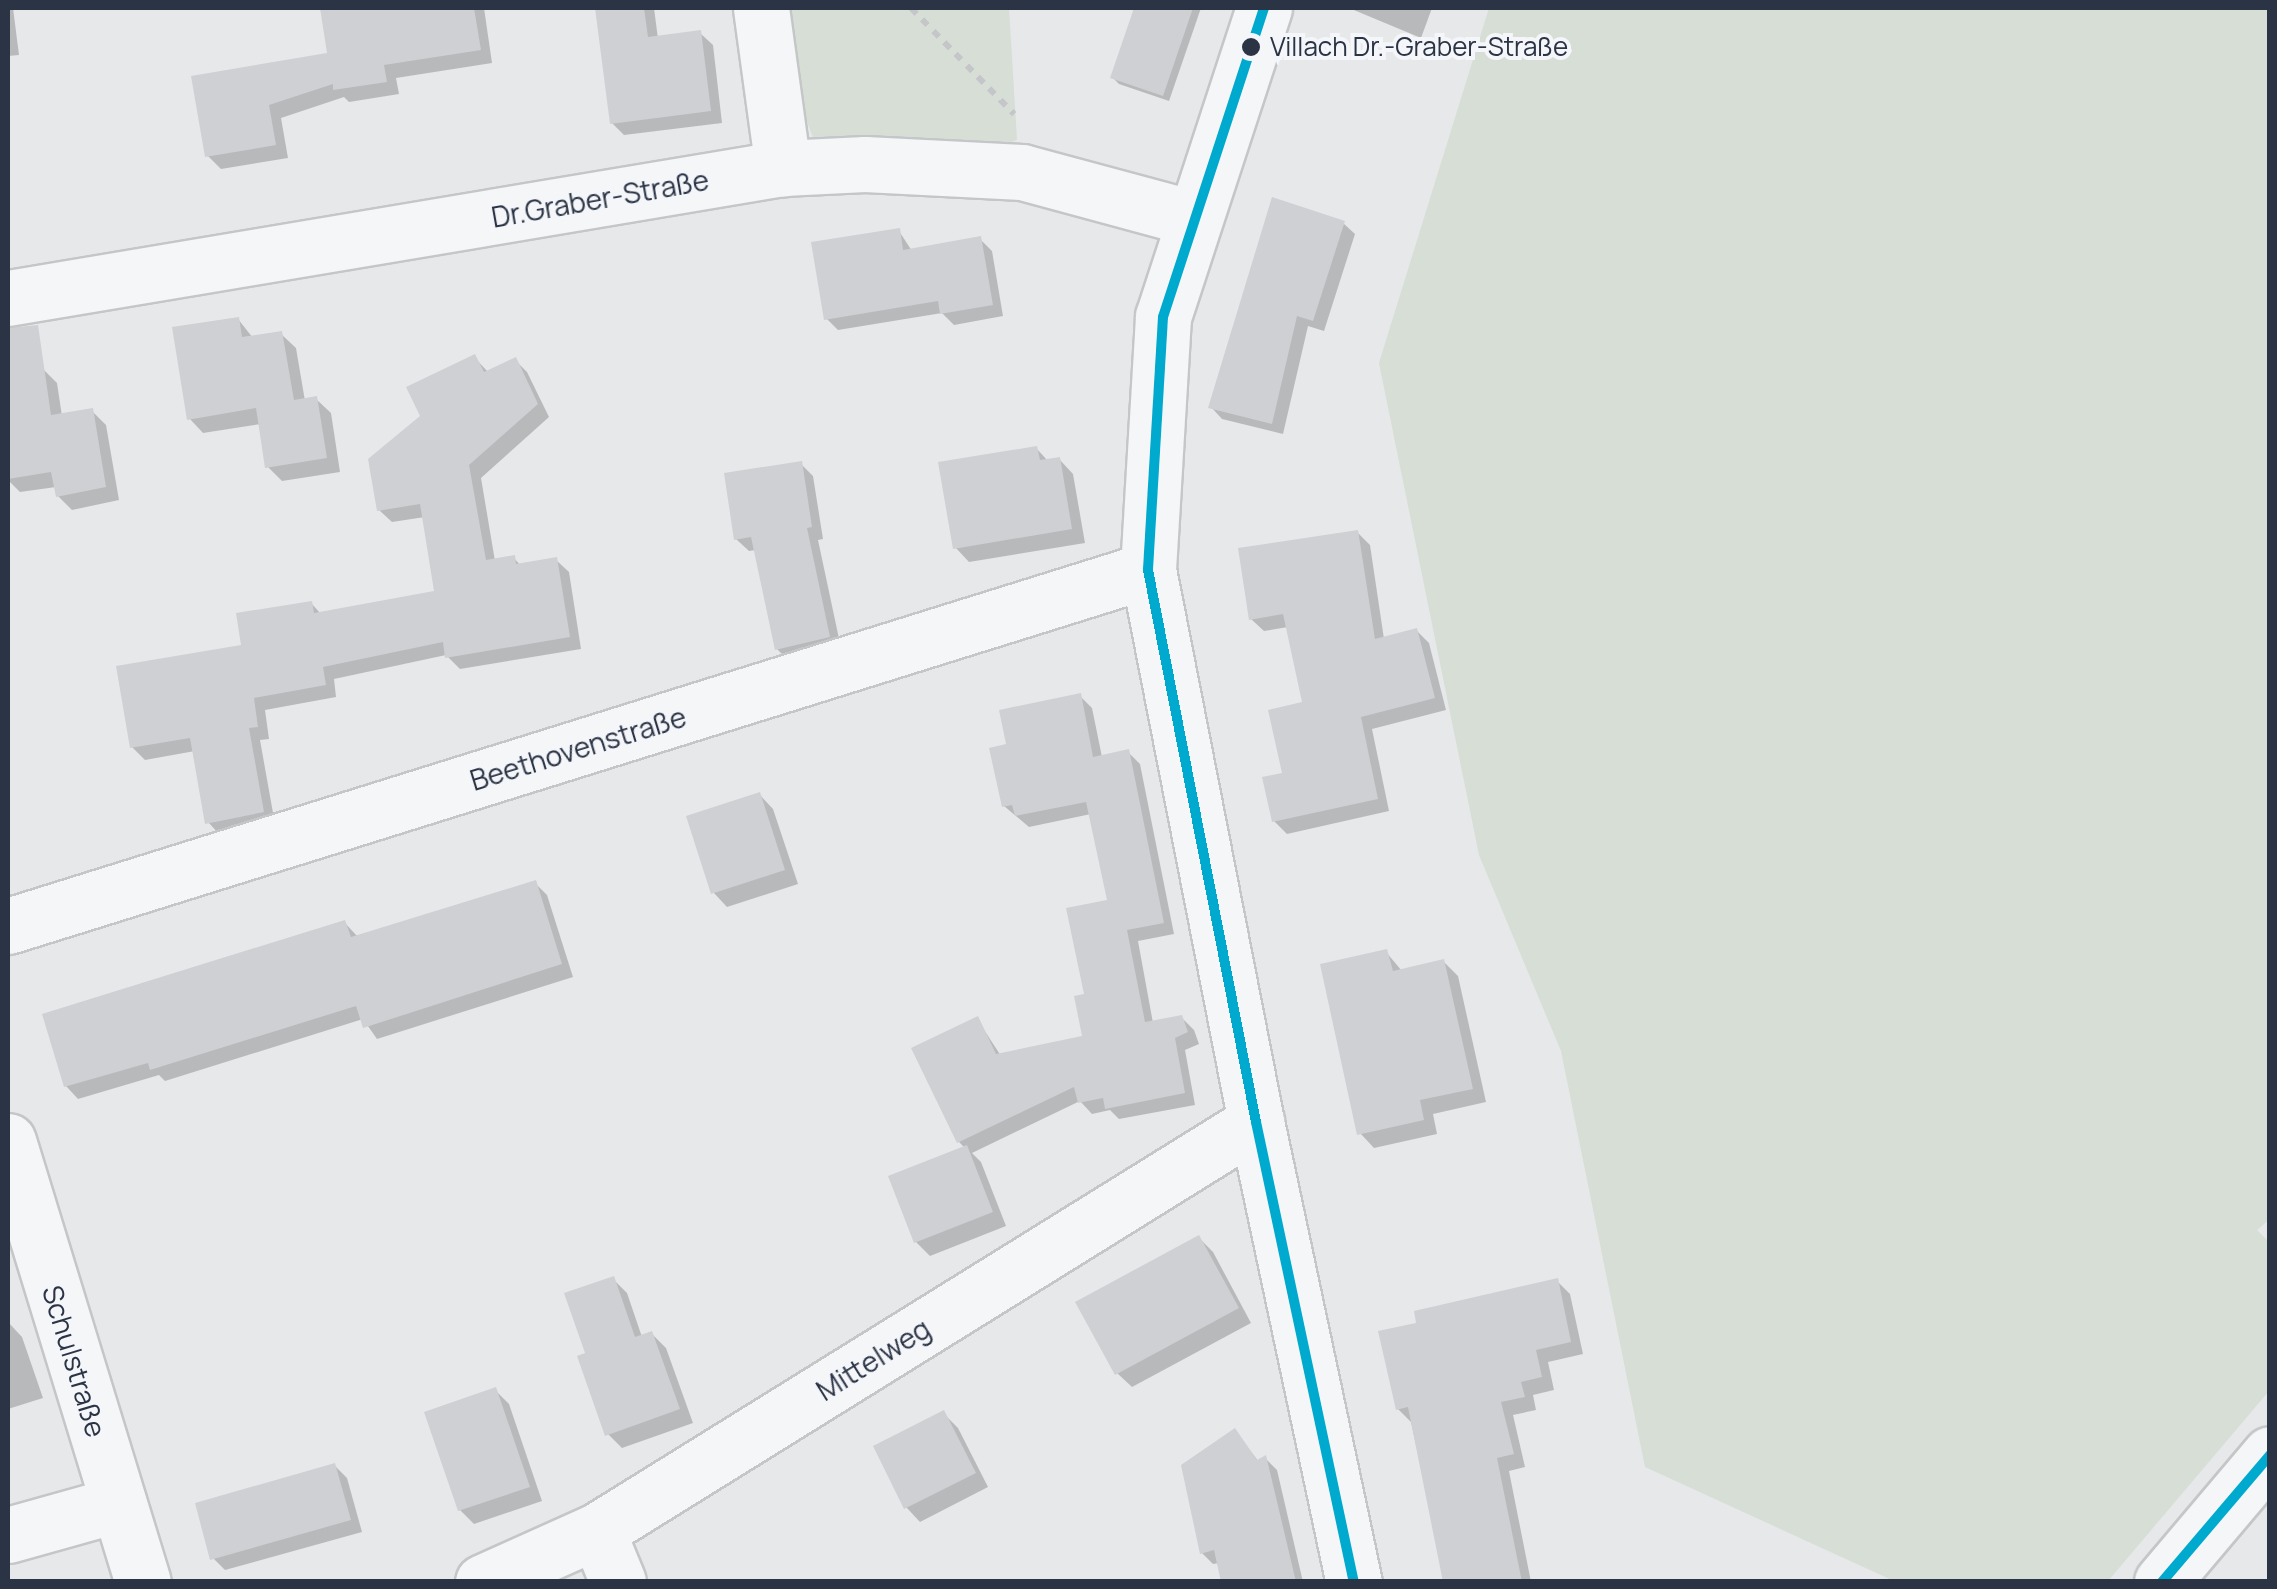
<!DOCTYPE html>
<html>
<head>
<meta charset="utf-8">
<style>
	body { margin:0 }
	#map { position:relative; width:2277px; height:1589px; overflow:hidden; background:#e6e8ea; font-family:Manrope,sans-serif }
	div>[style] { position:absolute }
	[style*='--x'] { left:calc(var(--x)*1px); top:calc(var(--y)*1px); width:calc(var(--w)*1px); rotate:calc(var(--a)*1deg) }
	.green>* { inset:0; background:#d6ded6 }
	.shadow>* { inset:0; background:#0003 }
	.building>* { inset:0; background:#ced0d3 }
	.path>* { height:6px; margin-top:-3px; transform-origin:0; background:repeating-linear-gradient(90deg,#c5c6ca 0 8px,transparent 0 16px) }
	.roads { filter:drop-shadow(2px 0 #c4c6c8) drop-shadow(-2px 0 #c4c6c8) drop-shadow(0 2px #c4c6c8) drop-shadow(0 -2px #c4c6c8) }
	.minor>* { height:55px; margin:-27.5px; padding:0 27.5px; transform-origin:27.5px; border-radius:27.5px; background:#f5f6f7 }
	.bus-1>* { height:10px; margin:-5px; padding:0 5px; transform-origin:5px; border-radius:5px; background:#00a9ce }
	.dots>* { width:28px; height:28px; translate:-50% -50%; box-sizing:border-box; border:5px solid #f4f6f9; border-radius:50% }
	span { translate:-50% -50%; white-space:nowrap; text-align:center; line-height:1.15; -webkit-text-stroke:8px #f4f6f9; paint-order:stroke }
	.bus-label { font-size:26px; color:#2b3445 }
	.left { translate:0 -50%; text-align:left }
	.street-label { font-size:28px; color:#2b3445 }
	.frame { position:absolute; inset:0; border:10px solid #2b3445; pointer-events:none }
</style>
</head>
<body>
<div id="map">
	<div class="green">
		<div style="clip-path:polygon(786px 8px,1009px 8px,1017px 140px,997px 147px,814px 140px,802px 109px)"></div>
		<div style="clip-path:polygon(1489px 8px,2269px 8px,2270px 1219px,2257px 1230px,2269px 1242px,2269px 1391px,2108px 1581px,1894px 1581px,1645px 1467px,1561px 1051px,1479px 855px,1379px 363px)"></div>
	</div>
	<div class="shadow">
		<div style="clip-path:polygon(8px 8px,13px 8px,19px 55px,8px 56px)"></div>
		<div style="clip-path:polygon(350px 8px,484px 8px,492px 63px,396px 78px,399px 94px,349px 102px,344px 97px,281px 118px,288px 158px,221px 169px,208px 156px,194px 78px,330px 55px,323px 12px)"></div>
		<div style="clip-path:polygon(597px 8px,654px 8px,658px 39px,700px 33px,713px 45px,722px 123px,624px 135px,612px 123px)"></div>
		<div style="clip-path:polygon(1147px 8px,1201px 8px,1169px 101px,1119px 84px,1113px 78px)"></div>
		<div style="clip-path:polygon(1349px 8px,1432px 8px,1421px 38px)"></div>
		<div style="clip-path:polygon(1343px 223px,1355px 234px,1324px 331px,1308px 326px,1283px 434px,1222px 419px,1211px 407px)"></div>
		<div style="clip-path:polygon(899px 231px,912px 251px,980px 239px,992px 251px,1003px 316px,954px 325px,942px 313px,838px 330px,826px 318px)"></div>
		<div style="clip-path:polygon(238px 319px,253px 338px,281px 334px,296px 348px,305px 401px,316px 399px,331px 413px,340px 472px,282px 481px,268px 467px,261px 424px,203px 433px,189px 418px)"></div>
		<div style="clip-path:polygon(474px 357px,488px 372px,515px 360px,527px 372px,549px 417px,481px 478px,495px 561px,514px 558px,521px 566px,556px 560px,569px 572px,581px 649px,460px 669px,446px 655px,334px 679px,336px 697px,265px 710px,269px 739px,260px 740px,275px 824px,220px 835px,208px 822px,195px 751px,145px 760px,132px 747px,244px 647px,311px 603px,321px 614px,437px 593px,425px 517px,392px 522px,379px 510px,423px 416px)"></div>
		<div style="clip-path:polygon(43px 369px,57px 383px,62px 416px,92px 411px,106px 425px,119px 500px,72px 510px,58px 496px,56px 487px,20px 492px,8px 480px,8px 375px)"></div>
		<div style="clip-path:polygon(1037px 449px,1048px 461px,1059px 459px,1073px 474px,1085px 543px,969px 562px,955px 547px)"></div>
		<div style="clip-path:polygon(801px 464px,813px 476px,823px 539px,818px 540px,841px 648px,789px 661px,777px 649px,756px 550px,749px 551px,736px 539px)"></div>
		<div style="clip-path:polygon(1357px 532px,1370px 545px,1384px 639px,1417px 631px,1429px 643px,1446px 710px,1372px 729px,1389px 811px,1287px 834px,1274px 821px,1304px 704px,1288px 627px,1264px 631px,1251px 619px)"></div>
		<div style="clip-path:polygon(1080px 696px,1092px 708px,1102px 757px,1128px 752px,1140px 764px,1174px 934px,1138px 941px,1153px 1023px,1182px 1018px,1194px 1030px,1199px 1044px,1185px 1050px,1195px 1105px,1119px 1119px,1110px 1110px,1092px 1114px,1080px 1101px,972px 1153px,981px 1162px,1006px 1226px,930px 1256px,916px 1242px,965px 1148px,959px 1142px,977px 1019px,1001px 1056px,1084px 1038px,1087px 996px,1110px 902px,1091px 814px,1029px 827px,1004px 806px,1009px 746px)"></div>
		<div style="clip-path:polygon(759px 794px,773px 809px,798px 884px,727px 907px,713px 892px)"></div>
		<div style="clip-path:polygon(535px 883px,547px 895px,573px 977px,377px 1039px,363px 1019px,165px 1081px,159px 1075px,78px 1099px,66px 1086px,345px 923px,357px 936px)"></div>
		<div style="clip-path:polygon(1386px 952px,1402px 971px,1444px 962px,1458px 976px,1486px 1102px,1433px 1114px,1437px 1134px,1374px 1148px,1360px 1133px)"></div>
		<div style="clip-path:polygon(1199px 1238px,1213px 1252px,1251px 1323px,1132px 1387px,1117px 1373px)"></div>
		<div style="clip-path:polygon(613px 1279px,627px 1293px,642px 1337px,652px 1334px,666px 1348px,693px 1423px,622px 1448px,608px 1434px,588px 1354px)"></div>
		<div style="clip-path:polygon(1557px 1281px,1570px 1294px,1583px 1354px,1548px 1362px,1554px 1390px,1533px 1395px,1536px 1410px,1513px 1415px,1525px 1467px,1509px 1471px,1531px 1582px,1446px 1582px,1411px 1422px,1398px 1409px,1419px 1324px)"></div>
		<div style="clip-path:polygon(8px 1322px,22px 1337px,43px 1398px,8px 1409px)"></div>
		<div style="clip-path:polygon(495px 1390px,509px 1404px,542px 1501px,474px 1524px,460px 1510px)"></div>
		<div style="clip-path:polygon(944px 1414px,958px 1428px,988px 1487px,920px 1522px,906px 1507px)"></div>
		<div style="clip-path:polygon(1235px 1431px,1259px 1462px,1266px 1459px,1277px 1470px,1303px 1582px,1223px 1582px,1219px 1563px,1213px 1564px,1202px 1553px)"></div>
		<div style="clip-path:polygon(335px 1466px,347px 1478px,362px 1532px,225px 1570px,213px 1558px)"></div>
	</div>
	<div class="building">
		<div style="clip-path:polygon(320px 8px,474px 8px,481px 50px,384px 65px,387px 82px,333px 90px,333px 84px,269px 105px,276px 145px,205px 157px,191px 76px,327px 53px)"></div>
		<div style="clip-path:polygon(595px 8px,644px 8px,648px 37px,701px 30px,711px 111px,610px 124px)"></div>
		<div style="clip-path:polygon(1134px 8px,1193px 8px,1163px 96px,1110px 78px)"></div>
		<div style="clip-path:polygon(1272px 197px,1345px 221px,1313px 321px,1297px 316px,1272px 424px,1208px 408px)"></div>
		<div style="clip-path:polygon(900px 228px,903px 250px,981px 236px,993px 305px,940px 314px,938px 301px,824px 320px,811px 242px)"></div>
		<div style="clip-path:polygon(239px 317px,242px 337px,282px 331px,294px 400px,317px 396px,327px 458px,265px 468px,256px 408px,187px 420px,172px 327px)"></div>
		<div style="clip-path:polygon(38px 325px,51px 415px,93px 408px,106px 487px,56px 497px,51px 472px,8px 479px,8px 328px)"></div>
		<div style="clip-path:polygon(475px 354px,484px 372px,516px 357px,538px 404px,469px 465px,486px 560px,515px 555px,516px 564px,557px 557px,570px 637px,445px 658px,443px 642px,323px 667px,326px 685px,254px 698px,258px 727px,249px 728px,264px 812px,205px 824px,190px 738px,130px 748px,116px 666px,241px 645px,236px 613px,312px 601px,314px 613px,434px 591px,420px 504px,377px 511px,368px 459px,420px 416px,406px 387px)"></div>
		<div style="clip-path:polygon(1037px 446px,1040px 460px,1060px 457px,1072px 529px,953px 549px,938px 462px)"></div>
		<div style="clip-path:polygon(802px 461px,812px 527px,807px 528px,830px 637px,775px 650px,751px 537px,734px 540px,724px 473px)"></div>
		<div style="clip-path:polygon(1358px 530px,1375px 639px,1417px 628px,1435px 698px,1361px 717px,1378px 799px,1272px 822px,1262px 777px,1282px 773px,1268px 710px,1302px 702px,1283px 614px,1249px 620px,1238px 548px)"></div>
		<div style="clip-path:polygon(1081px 693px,1093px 757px,1129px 749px,1164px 923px,1127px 930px,1145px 1022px,1182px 1015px,1188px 1032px,1175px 1038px,1185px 1093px,1105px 1109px,1103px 1098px,1078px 1103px,1074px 1087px,957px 1143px,911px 1048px,978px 1016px,996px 1054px,1082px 1036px,1074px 996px,1084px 994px,1066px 908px,1107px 900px,1086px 802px,1015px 816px,1012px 805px,1002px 807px,989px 748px,1006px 744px,999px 710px)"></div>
		<div style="clip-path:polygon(760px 792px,785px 870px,711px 894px,686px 816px)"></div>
		<div style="clip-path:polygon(536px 880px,562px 964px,363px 1028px,356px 1006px,150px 1070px,148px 1063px,64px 1087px,42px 1014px,345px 920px,351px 937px)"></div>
		<div style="clip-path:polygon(1387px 949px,1393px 971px,1444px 959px,1473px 1089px,1420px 1100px,1424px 1120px,1357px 1135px,1320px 964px)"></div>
		<div style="clip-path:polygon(967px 1145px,993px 1212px,914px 1243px,888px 1176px)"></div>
		<div style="clip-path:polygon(1199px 1235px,1239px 1308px,1115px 1375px,1075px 1302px)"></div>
		<div style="clip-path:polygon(614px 1276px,635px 1337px,652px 1331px,680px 1409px,605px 1436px,577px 1356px,585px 1353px,564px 1293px)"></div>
		<div style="clip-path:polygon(1558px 1278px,1571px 1342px,1536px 1350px,1542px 1377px,1521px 1382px,1525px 1397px,1501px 1402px,1514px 1454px,1497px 1458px,1522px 1582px,1443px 1582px,1408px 1407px,1396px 1410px,1378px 1331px,1416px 1323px,1414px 1311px)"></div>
		<div style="clip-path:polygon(496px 1387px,530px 1487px,458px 1511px,424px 1412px)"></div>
		<div style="clip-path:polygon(944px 1410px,976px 1473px,904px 1509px,873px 1446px)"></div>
		<div style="clip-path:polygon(1235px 1428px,1257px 1460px,1266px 1455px,1296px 1582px,1221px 1582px,1214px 1550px,1200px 1554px,1181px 1465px)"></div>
		<div style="clip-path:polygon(335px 1463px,351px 1520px,210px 1560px,195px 1503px)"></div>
	</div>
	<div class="path">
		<div style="--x:911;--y:8;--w:148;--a:45.8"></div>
	</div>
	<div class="roads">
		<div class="minor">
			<div style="--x:761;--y:8;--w:162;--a:82.2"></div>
			<div style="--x:1264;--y:8;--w:325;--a:108.1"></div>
			<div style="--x:1163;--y:317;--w:253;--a:93.4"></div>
			<div style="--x:1148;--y:570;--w:562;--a:78.93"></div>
			<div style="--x:1256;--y:1122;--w:470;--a:78"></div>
			<div style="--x:8;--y:298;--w:786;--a:-9.52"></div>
			<div style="--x:783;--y:168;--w:82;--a:-2.8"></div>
			<div style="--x:865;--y:164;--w:157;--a:2.9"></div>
			<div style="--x:1022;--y:172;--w:176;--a:15.1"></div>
			<div style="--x:8;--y:926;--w:1194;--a:-17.34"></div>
			<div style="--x:8;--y:1141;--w:461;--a:73"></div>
			<div style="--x:597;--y:1531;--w:55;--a:67.6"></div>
			<div style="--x:8;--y:1535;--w:115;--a:-15.6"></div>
			<div style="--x:483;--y:1582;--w:125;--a:-24.1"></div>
			<div style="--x:597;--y:1531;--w:776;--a:-31.83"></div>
			<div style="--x:2162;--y:1582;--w:167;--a:-49.8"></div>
		</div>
	</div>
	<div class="bus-1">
		<div style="--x:1264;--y:8;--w:325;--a:108.1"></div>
		<div style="--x:1163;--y:317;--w:253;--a:93.4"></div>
		<div style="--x:1148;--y:570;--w:562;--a:78.93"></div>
		<div style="--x:1256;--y:1122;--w:470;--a:78"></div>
		<div style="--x:2162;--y:1582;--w:167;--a:-49.6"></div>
	</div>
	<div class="dots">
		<div style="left:1251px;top:47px;background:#2b3445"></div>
	</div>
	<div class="bus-label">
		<span class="left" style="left:1270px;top:47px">Villach Dr.-Graber-Straße</span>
	</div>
	<div class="street-label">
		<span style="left:600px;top:198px;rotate:-10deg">Dr.Graber-Straße</span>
		<span style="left:578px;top:748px;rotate:-17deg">Beethovenstraße</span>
		<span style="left:873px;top:1359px;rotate:-32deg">Mittelweg</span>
		<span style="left:75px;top:1361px;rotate:73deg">Schulstraße</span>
	</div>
	<div class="frame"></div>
</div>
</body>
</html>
